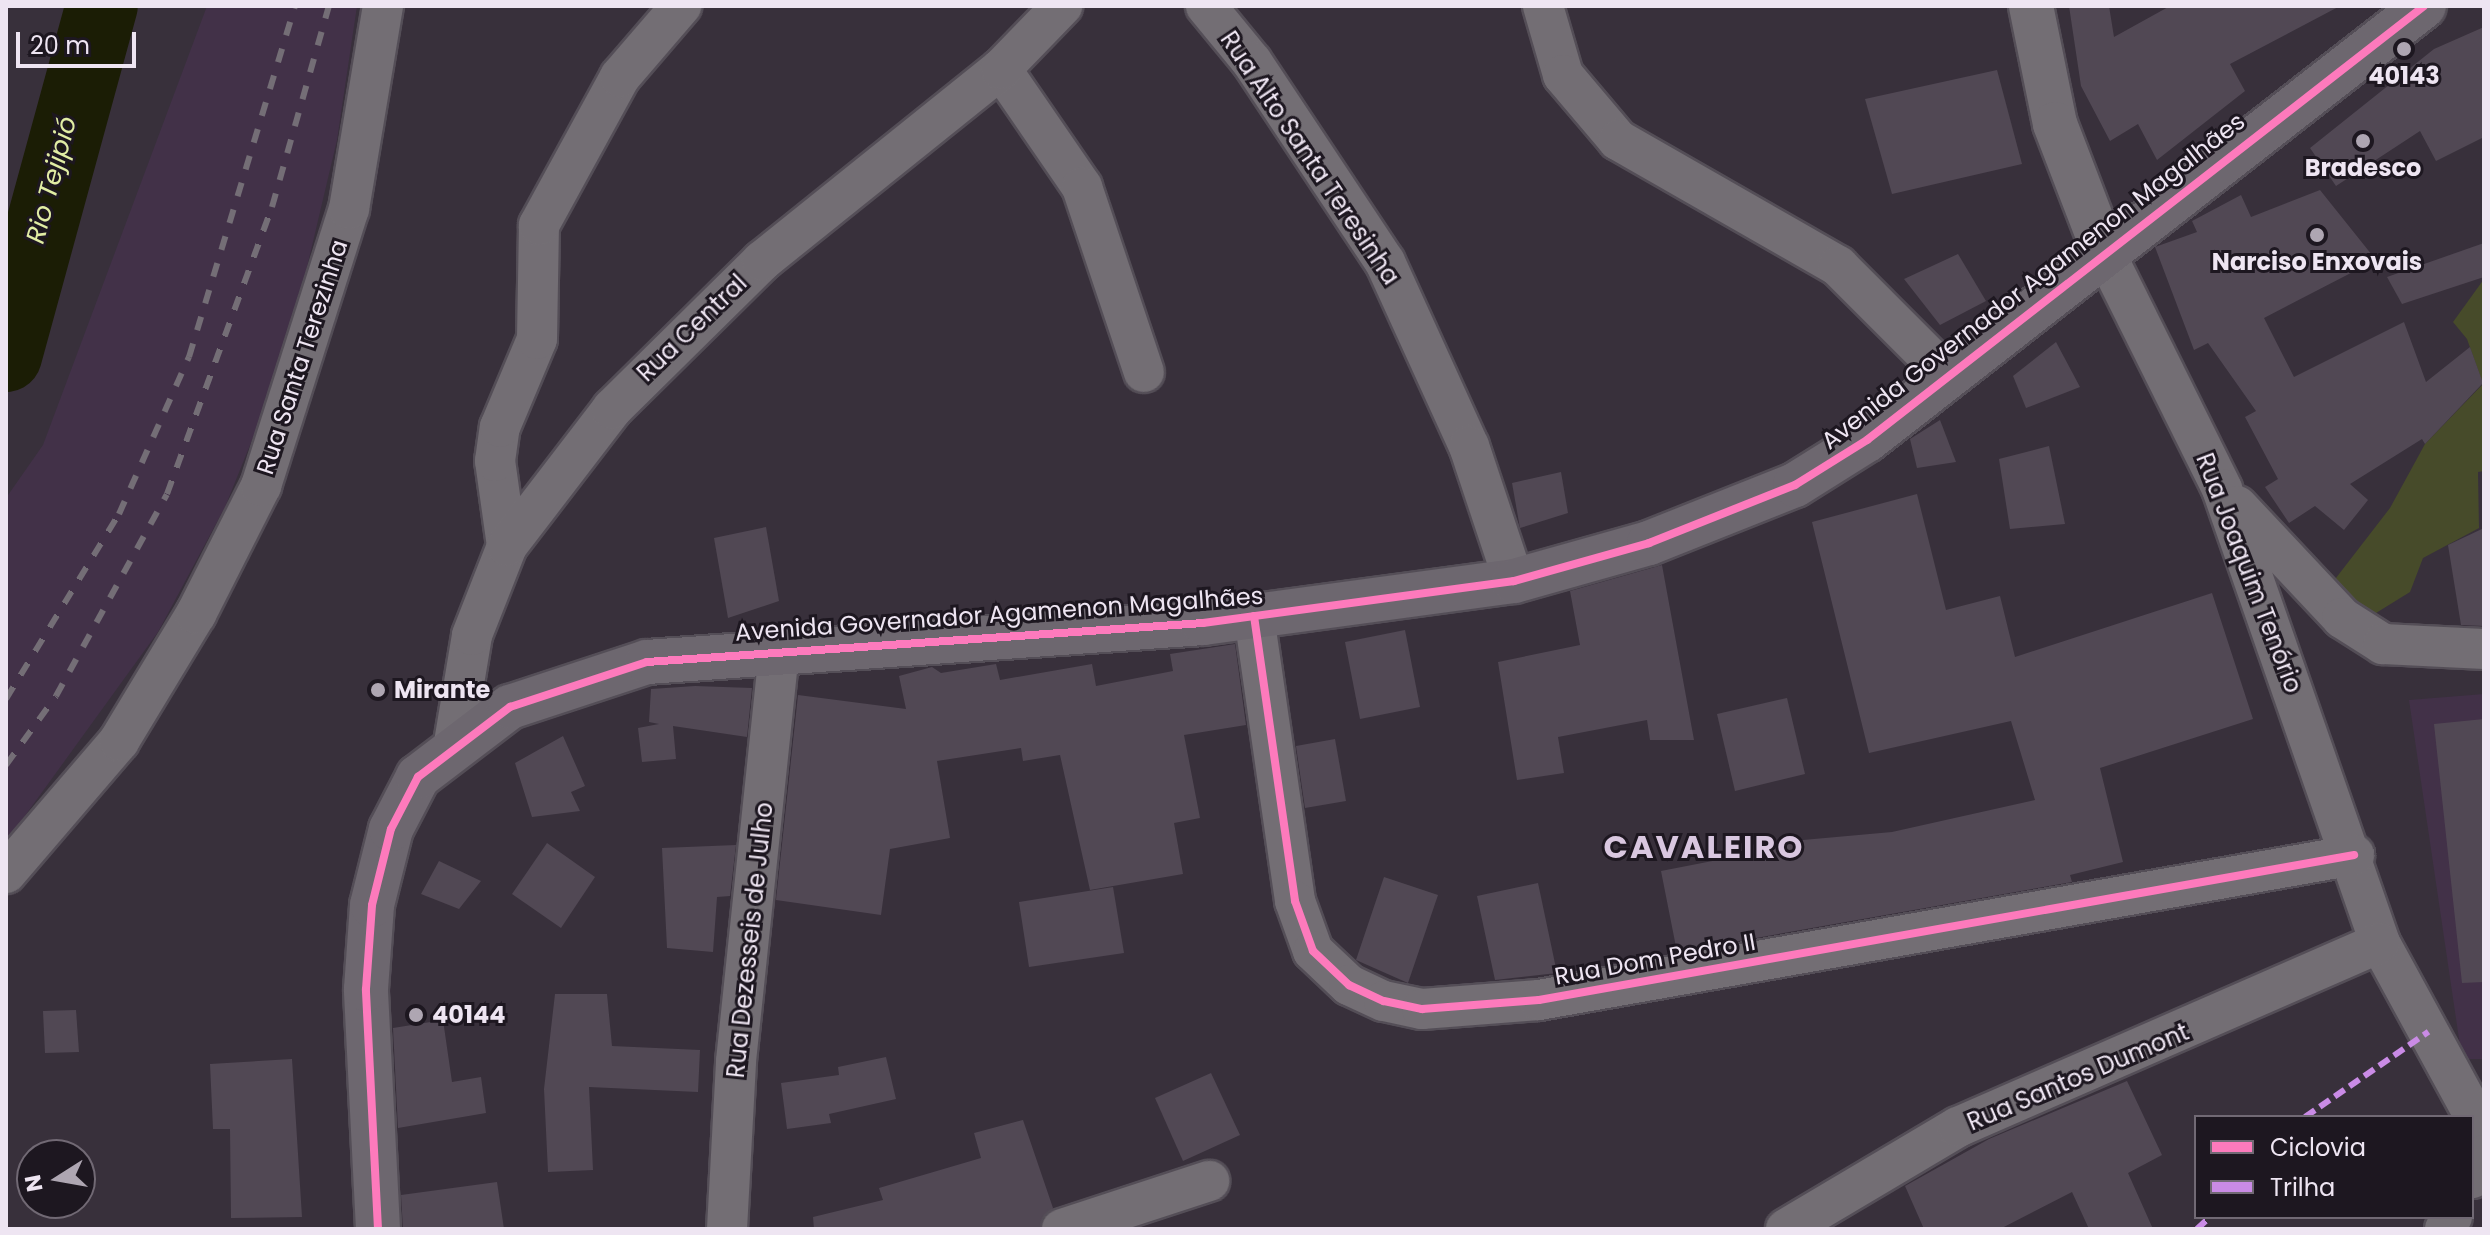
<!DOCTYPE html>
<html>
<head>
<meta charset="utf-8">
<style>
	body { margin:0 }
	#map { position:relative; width:2490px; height:1235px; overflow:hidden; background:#38303b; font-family:Poppins,sans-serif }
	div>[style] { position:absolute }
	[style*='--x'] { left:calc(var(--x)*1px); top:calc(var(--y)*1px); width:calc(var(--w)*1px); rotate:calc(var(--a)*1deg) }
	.built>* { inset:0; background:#423148 }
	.green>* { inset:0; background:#474b2a }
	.river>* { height:72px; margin:-36px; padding:0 36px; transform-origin:36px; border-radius:36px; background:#1b1d05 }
	.building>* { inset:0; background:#514854 }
	.roads { filter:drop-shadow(2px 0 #544e57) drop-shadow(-2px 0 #544e57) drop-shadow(0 2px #544e57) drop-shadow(0 -2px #544e57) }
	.minor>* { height:40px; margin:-20px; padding:0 20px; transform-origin:20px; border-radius:20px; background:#736e74 }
	.tertiary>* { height:44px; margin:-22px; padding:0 22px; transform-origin:22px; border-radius:22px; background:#736e74 }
	.secondary>* { height:44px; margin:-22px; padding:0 22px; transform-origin:22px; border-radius:22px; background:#6d676f }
	.rail>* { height:6px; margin-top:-3px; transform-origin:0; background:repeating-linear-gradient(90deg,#746e76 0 14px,transparent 0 28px) }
	.quiet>* { height:6px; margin-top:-3px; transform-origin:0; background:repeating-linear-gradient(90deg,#ca8be6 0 12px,transparent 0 18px) }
	.cycleway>* { height:8px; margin:-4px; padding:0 4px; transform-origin:4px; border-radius:4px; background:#fd7abc }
	.dots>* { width:22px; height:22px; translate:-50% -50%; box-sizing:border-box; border:4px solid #1d1720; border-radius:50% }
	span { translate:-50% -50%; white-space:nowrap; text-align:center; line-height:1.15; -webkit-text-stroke:6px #1d1720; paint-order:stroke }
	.poi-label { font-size:24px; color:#eee5f2; font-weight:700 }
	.left { translate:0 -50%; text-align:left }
	.street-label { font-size:24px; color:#eee5f2 }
	.water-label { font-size:26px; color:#e1eda4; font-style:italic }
	.district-label { font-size:32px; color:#d9c7e0; font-weight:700; letter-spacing:2px }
	.frame { position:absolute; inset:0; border:8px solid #eee5f2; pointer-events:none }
	.legend { position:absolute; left:2194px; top:1115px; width:280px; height:104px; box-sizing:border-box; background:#1d1720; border:2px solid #716974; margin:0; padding:10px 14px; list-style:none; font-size:24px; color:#eee5f2 }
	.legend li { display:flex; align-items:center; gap:16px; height:40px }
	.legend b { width:40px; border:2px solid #716974 }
	.north { position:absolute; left:16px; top:1139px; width:80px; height:80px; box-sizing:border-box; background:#1d1720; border:2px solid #716974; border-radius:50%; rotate:259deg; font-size:22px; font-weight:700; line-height:32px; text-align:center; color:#eee5f2 }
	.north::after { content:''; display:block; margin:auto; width:28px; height:36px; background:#aea6b2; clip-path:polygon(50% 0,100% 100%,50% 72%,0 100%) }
	.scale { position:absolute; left:16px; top:32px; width:120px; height:36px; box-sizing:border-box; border:4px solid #eee5f2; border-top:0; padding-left:10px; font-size:24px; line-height:28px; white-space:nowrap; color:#eee5f2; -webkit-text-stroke:6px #1d1720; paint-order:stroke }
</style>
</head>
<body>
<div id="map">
	<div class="built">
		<div style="clip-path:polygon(207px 6px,357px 6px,337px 140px,286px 356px,225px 507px,158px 632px,6px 842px,6px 498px,43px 445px)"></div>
		<div style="clip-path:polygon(2484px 694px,2484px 1059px,2462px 1059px,2409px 700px)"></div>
	</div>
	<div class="green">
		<div style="clip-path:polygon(2484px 279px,2484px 471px,2478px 472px,2479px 528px,2423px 558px,2410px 592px,2376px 613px,2329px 587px,2390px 508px,2425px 444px,2483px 384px,2467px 339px,2453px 322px)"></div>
	</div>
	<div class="river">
		<div style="--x:6;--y:356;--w:363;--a:-74.7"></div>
	</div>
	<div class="building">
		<div style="clip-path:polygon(2069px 6px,2109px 6px,2114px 37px,2170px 6px,2340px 6px,2230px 64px,2245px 91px,2157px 160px,2138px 124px,2110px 141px,2081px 86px)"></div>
		<div style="clip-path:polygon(2484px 27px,2484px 137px,2436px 161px,2420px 131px,2336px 186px,2310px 148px,2434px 49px)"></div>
		<div style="clip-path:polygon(1997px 70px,2022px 164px,1892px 194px,1865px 99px)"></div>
		<div style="clip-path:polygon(2320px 190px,2376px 260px,2264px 318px,2294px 377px,2404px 322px,2426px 382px,2470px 347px,2483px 383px,2425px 444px,2422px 439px,2350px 484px,2368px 500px,2344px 530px,2315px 506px,2289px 523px,2265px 487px,2278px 479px,2245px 417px,2256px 411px,2208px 343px,2194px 350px,2155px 247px,2197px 232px,2192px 221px,2241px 195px,2251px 217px)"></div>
		<div style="clip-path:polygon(2484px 243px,2484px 277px,2402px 304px,2387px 277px)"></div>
		<div style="clip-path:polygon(1958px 254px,1986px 301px,1940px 325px,1904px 279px)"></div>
		<div style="clip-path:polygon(2056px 342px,2080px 387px,2026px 408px,2013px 376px)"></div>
		<div style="clip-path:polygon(1940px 420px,1956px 462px,1917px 468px,1910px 439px)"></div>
		<div style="clip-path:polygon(2049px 446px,2065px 524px,2010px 529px,1999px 459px)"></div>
		<div style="clip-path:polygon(1561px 472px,1568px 513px,1520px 528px,1512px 483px)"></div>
		<div style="clip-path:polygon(1917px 494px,1946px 610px,2000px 596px,2015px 657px,2212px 593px,2253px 719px,2100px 768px,2123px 862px,2070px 875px,2072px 882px,1677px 952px,1661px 871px,1733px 857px,1747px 845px,1892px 832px,2035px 800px,2011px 721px,1869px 753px,1812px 522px)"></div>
		<div style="clip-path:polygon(766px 527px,779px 601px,728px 618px,714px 538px)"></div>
		<div style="clip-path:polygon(2484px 528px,2484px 626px,2461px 625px,2448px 545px)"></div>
		<div style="clip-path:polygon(1662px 565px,1694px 740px,1650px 740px,1647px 720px,1558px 737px,1564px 773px,1517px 780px,1498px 662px,1580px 645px,1570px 591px)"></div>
		<div style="clip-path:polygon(1405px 630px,1420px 707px,1360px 719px,1345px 642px)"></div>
		<div style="clip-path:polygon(1235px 644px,1246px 725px,1184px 735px,1200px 818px,1174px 823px,1183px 874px,1090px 890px,1060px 755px,1023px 761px,1021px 748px,937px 761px,950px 838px,890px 849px,881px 915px,776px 900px,798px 695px,906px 709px,899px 676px,932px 667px,941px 673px,996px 664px,1000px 680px,1092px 664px,1096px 686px,1173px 671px,1170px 654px)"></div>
		<div style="clip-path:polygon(695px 686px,752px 688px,747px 737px,673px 726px,676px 759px,642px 762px,638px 728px,659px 724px,649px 722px,651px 689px)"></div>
		<div style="clip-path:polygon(1787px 698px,1805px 774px,1735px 791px,1717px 714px)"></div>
		<div style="clip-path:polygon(2484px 719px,2484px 982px,2462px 983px,2434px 724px)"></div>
		<div style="clip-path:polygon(563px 736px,585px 786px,571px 792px,580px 811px,532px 817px,515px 763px)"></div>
		<div style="clip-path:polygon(1335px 739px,1346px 801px,1305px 808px,1296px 746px)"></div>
		<div style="clip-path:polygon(547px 843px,595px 877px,561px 928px,512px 894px)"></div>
		<div style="clip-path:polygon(736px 845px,730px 896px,717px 897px,713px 952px,667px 948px,662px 848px)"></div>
		<div style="clip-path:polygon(439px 861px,481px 881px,459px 909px,421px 894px)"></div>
		<div style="clip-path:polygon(1384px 877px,1438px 895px,1408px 983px,1356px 960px)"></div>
		<div style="clip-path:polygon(1538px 883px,1557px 973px,1495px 980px,1477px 896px)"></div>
		<div style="clip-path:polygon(1113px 887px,1124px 953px,1029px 967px,1019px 902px)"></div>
		<div style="clip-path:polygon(555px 994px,607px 994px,612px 1046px,700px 1050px,698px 1092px,589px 1087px,593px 1170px,548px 1172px,544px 1089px)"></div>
		<div style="clip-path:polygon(76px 1010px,79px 1052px,45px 1053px,43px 1011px)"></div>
		<div style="clip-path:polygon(443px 1020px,452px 1082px,481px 1077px,486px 1113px,398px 1128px,393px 1028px)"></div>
		<div style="clip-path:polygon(886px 1057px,896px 1099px,829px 1114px,831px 1123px,787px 1129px,781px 1083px,839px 1075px,838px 1067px)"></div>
		<div style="clip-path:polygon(292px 1059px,302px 1217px,231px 1218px,230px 1129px,213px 1129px,210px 1064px)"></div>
		<div style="clip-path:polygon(1211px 1073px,1240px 1135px,1183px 1161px,1155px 1098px)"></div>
		<div style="clip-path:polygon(2127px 1081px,2162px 1155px,2128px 1173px,2153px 1229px,2089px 1229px,2072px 1192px,2000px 1229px,1924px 1229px,1905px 1186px,1989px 1139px)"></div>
		<div style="clip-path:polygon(1023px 1120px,1053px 1208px,1040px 1227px,814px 1229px,813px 1217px,883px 1200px,879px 1188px,981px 1158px,974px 1133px)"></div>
		<div style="clip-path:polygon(497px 1182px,504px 1229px,403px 1229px,401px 1195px)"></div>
	</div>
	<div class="roads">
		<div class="minor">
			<div style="--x:1206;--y:6;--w:72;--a:50.6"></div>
			<div style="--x:1252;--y:62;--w:240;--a:56.4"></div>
			<div style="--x:1385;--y:262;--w:202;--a:65.5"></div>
			<div style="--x:1469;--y:446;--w:142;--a:71.6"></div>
			<div style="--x:1543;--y:6;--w:72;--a:73.8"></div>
			<div style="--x:1563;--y:75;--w:85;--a:49.8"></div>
			<div style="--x:1618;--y:140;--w:254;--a:29.8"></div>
			<div style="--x:1838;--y:266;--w:154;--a:45"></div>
			<div style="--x:1001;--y:69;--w:143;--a:55.5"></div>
			<div style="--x:1082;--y:187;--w:195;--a:71.5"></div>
			<div style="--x:2103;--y:249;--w:268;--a:63.6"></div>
			<div style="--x:2222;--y:489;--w:481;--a:70.8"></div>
			<div style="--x:2380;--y:943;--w:217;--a:61.4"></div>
			<div style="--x:2237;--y:506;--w:154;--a:46.8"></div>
			<div style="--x:2342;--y:618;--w:49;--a:32.4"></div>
			<div style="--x:2383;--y:644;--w:101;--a:2.8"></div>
			<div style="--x:507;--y:546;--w:86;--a:-98"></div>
			<div style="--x:495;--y:461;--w:34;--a:-82"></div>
			<div style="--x:500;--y:427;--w:95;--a:-67.2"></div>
			<div style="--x:537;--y:339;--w:114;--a:-89"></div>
			<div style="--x:539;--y:225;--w:169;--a:-61.3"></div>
			<div style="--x:620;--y:77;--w:94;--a:-49.3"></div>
			<div style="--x:1254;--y:616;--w:288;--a:81.8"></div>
			<div style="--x:1295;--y:901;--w:53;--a:70.2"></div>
			<div style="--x:1313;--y:951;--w:50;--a:43.4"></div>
			<div style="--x:1349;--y:985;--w:38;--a:25"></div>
			<div style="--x:1384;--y:1001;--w:39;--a:12"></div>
			<div style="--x:1422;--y:1009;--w:117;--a:-4.4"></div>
			<div style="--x:1539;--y:1000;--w:828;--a:-10.09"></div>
			<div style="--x:454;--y:743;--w:109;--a:-80.5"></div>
			<div style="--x:472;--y:635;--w:96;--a:-68.5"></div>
			<div style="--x:507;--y:546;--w:173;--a:-52.5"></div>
			<div style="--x:612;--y:409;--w:211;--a:-44.6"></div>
			<div style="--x:762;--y:261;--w:307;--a:-38.8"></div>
			<div style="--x:1001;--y:69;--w:88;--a:-45.9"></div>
			<div style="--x:6;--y:873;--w:174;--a:-49.4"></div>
			<div style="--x:119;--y:741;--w:149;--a:-58.8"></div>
			<div style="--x:196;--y:614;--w:144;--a:-63.1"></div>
			<div style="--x:261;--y:486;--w:291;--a:-72.4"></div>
			<div style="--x:349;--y:209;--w:206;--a:-80.5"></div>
			<div style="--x:2472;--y:1178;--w:26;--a:-62"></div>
			<div style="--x:727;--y:1229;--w:168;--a:-86.9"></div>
			<div style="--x:736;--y:1061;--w:411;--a:-84"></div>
			<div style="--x:1062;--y:1229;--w:155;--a:-18.1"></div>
			<div style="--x:1786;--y:1229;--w:200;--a:-30.7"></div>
			<div style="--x:1958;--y:1127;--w:460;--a:-23.6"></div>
			<div style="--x:2445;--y:1229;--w:14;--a:-60"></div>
		</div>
		<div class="tertiary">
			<div style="--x:2031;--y:6;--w:120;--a:78.5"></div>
			<div style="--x:2055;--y:124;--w:134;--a:69"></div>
		</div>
		<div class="secondary">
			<div style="--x:378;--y:1229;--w:240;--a:-92.9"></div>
			<div style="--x:366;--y:989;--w:84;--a:-85.9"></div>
			<div style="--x:372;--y:905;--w:78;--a:-76"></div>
			<div style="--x:391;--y:829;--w:59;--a:-62.6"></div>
			<div style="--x:418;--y:777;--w:116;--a:-37.3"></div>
			<div style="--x:510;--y:707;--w:144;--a:-18.2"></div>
			<div style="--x:647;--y:662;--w:557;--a:-4.01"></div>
			<div style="--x:1203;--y:623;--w:314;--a:-7.7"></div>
			<div style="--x:1514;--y:581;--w:140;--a:-15.7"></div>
			<div style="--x:1649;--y:543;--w:157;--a:-21.7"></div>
			<div style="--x:1795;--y:485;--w:85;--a:-32"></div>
			<div style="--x:1867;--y:440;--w:706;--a:-37.92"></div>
		</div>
	</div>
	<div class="rail">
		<div style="--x:6;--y:699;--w:217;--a:-58.6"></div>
		<div style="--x:119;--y:514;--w:172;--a:-66"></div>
		<div style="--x:189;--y:357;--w:367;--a:-73.2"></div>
		<div style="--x:6;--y:765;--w:85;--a:-54.1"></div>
		<div style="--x:56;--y:696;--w:230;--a:-61.2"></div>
		<div style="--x:167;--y:494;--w:306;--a:-69.9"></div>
		<div style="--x:272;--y:207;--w:209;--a:-74.2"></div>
	</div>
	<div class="quiet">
		<div style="--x:2305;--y:1117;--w:150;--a:-34.6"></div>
		<div style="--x:2197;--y:1229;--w:18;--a:-43"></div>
	</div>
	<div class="cycleway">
		<div style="--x:1254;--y:616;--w:288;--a:81.8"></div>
		<div style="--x:1295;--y:901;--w:53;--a:70.2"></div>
		<div style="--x:1313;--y:951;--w:50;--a:43.4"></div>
		<div style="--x:1349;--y:985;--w:38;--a:25"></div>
		<div style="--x:1384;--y:1001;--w:39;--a:12"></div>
		<div style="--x:1422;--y:1009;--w:117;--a:-4.4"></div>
		<div style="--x:1539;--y:1000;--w:828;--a:-10.09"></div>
		<div style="--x:378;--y:1229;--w:240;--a:-92.9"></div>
		<div style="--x:366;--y:989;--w:84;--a:-85.9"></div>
		<div style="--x:372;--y:905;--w:78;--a:-76"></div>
		<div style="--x:391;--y:829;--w:59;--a:-62.6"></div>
		<div style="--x:418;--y:777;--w:116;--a:-37.3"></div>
		<div style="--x:510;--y:707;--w:144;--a:-18.2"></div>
		<div style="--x:647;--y:662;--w:557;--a:-4.01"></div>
		<div style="--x:1203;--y:623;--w:314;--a:-7.7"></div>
		<div style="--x:1514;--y:581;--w:140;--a:-15.7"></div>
		<div style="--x:1649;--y:543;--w:157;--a:-21.7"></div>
		<div style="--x:1795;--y:485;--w:85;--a:-32"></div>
		<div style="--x:1867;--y:440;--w:706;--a:-37.92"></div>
	</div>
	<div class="dots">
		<div style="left:2404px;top:49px;background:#aea6b2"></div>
		<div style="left:2363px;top:141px;background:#aea6b2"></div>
		<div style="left:2317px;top:235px;background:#aea6b2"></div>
		<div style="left:378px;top:690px;background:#aea6b2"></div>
		<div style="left:416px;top:1015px;background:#aea6b2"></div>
	</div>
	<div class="poi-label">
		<span style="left:2404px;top:76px">40143</span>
		<span style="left:2363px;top:168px">Bradesco</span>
		<span style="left:2317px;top:262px">Narciso Enxovais</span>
		<span class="left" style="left:394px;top:690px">Mirante</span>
		<span class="left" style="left:432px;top:1015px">40144</span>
	</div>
	<div class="street-label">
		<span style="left:1310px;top:158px;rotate:56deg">Rua Alto Santa Teresinha</span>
		<span style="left:2033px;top:281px;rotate:-38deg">Avenida Governador Agamenon Magalhães</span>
		<span style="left:692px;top:328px;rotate:-44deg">Rua Central</span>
		<span style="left:302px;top:357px;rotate:-72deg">Rua Santa Terezinha</span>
		<span style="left:2249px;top:573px;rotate:69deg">Rua Joaquim Tenório</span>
		<span style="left:999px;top:614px;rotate:-4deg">Avenida Governador Agamenon Magalhães</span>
		<span style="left:750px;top:940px;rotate:-84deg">Rua Dezesseis de Julho</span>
		<span style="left:1655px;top:959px;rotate:-10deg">Rua Dom Pedro II</span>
		<span style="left:2078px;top:1077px;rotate:-23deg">Rua Santos Dumont</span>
	</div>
	<div class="water-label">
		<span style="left:52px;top:180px;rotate:-75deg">Rio Tejipió</span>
	</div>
	<div class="district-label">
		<span style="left:1704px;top:847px">CAVALEIRO</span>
	</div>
	<div class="frame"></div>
	<ul class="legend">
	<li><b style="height:10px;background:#fd7abc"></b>Ciclovia</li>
	<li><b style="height:10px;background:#ca8be6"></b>Trilha</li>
	</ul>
	<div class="north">N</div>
	<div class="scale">20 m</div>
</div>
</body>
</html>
